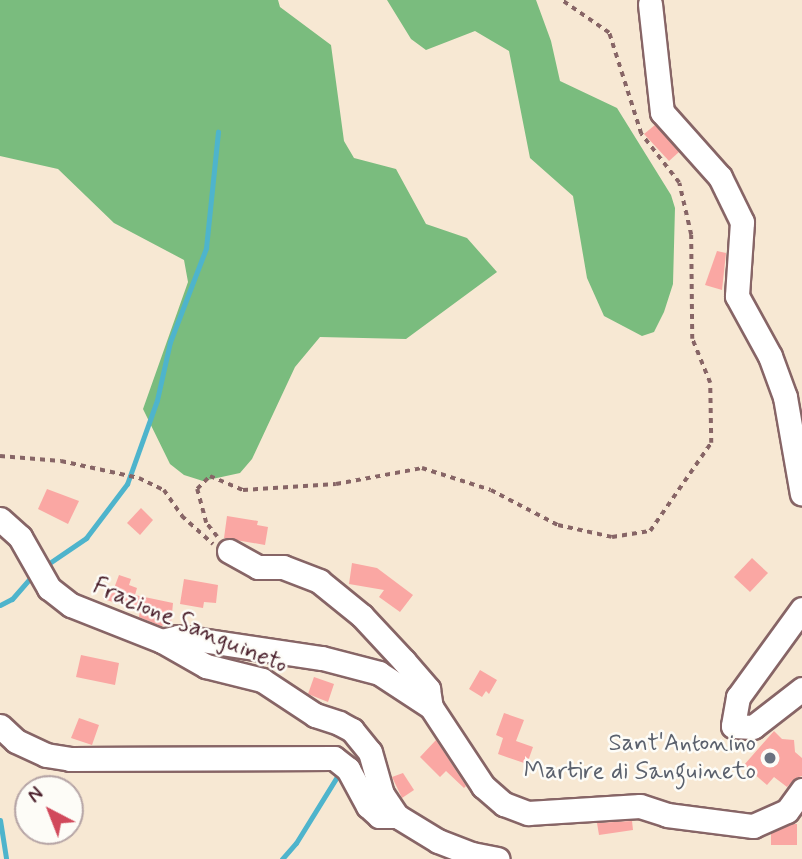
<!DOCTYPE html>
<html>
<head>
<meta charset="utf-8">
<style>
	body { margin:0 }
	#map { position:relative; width:802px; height:859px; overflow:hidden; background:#f7e8d3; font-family:Mynerve,sans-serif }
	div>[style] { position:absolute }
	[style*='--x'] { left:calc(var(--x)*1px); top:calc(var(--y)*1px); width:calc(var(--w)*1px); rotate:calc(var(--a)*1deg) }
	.forest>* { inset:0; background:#7abc7e }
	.stream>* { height:5px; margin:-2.5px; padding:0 2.5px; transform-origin:2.5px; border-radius:2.5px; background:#4eb4cc }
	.building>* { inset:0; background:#faa7a3 }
	.path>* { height:3.5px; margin-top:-1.75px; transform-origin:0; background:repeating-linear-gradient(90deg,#876566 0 5px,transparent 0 10px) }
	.roads { filter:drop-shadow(2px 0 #876566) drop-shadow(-2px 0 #876566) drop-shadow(0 2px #876566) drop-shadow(0 -2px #876566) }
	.minor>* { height:23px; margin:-11.5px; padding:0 11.5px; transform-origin:11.5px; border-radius:11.5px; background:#fff }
	.dots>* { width:19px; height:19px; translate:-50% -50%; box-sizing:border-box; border:4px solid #fdfcf7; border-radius:50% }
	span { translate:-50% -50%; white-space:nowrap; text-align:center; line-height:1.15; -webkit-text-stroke:5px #fdfcf7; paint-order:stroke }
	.street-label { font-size:24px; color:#4a1f2b }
	.worship-label { font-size:24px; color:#5b616d }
	.right { translate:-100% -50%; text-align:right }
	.north { position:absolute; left:14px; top:775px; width:70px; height:70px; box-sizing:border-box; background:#fdfcf7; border:2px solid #b5a4a5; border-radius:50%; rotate:318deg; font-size:19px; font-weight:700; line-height:28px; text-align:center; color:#4a1f2b }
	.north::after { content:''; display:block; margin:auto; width:24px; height:32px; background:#d1495b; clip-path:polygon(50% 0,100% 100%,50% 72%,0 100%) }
</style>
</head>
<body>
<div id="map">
	<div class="forest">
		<div style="clip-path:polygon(0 0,278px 0,280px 7px,331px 45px,344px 141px,354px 158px,396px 169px,426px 224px,467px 238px,497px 272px,406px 339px,320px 337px,295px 367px,252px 459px,240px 473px,203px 481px,184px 475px,170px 464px,143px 409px,188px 282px,184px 260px,114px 223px,58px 169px,0 156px)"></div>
		<div style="clip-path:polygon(387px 0,536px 0,551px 41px,560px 81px,617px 108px,671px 195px,675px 208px,673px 284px,664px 312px,654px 332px,642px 336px,604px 316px,587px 278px,573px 196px,530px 158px,509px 51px,475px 31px,426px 50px,411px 39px)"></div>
	</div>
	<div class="stream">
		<div style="--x:45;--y:566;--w:50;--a:-34.3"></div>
		<div style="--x:86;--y:538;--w:68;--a:-52.8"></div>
		<div style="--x:127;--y:484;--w:89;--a:-70.3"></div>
		<div style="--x:157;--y:400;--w:59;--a:-77.4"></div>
		<div style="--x:170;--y:342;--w:101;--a:-69"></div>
		<div style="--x:206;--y:248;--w:117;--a:-84.1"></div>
		<div style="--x:0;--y:605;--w:13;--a:-27"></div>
		<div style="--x:12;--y:599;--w:33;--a:-49"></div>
		<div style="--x:0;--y:820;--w:39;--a:81"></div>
		<div style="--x:282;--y:859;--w:21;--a:-49"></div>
		<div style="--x:296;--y:843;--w:86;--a:-58.3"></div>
	</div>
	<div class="building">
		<div style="clip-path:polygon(655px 125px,679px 152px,669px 161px,644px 134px)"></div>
		<div style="clip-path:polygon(717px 251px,726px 253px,722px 290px,705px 285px)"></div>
		<div style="clip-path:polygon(47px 489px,79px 501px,68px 524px,38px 509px)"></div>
		<div style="clip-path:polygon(141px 508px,153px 520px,140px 535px,127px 523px)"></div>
		<div style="clip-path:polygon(227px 516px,258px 521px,257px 525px,268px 527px,265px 545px,224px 538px)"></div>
		<div style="clip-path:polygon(752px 558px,768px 573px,750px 592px,734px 577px)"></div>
		<div style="clip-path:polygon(352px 563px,377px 568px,413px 595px,400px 612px,379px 597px,384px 590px,349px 584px)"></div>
		<div style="clip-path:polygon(119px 575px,131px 579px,129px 585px,137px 588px,135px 595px,173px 603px,171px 624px,161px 626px,139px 617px,140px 610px,103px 599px,105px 589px,113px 591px)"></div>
		<div style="clip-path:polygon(184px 579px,218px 585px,216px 603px,204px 602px,203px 608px,180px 604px)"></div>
		<div style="clip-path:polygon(81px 655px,119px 663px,115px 685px,76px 677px)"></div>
		<div style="clip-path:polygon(480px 670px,497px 680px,489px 694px,486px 691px,482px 697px,469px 689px)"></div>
		<div style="clip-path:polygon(314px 677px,334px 684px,328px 702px,308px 694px)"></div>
		<div style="clip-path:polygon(504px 713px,524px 720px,516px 741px,533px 747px,527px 764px,498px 754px,503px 738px,496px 735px)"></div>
		<div style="clip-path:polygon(79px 718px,99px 725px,92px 745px,71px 738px)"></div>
		<div style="clip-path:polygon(774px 731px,782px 739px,794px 740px,795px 752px,802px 758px,802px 776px,796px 778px,787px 787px,774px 777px,767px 785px,744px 765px)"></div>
		<div style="clip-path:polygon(436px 740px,466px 786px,464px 788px,446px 771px,440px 777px,420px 757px)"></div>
		<div style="clip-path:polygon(403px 773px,414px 790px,402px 798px,392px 777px)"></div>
		<div style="clip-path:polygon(632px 821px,633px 830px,599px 835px,597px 823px)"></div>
		<div style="clip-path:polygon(793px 824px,797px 824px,797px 845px,771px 845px,771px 833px)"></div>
	</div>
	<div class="path">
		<div style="--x:0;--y:456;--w:61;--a:4.7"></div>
		<div style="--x:61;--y:461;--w:80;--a:12.3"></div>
		<div style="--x:139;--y:478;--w:28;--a:26"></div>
		<div style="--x:164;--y:490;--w:32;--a:55"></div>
		<div style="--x:182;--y:516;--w:42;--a:42.1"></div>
		<div style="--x:217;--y:537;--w:18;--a:-128"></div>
		<div style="--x:206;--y:523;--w:35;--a:-105"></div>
		<div style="--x:197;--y:489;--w:18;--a:-45"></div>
		<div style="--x:210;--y:476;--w:36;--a:23"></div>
		<div style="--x:243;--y:490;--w:93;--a:-3.7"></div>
		<div style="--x:336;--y:484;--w:87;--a:-10.5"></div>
		<div style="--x:422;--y:468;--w:72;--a:17.7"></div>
		<div style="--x:491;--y:490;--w:76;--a:27.6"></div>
		<div style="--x:558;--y:525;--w:55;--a:12.5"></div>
		<div style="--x:612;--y:537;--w:38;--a:-9"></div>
		<div style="--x:650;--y:531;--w:107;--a:-55.3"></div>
		<div style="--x:711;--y:443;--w:60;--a:-91"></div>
		<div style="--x:710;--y:383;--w:48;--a:-112.2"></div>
		<div style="--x:692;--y:339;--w:104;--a:-90.6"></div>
		<div style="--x:691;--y:235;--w:53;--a:-103"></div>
		<div style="--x:679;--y:183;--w:62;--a:-127.8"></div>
		<div style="--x:641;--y:134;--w:106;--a:-107.6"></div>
		<div style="--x:609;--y:33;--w:58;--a:-145.5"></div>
	</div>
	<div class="roads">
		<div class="minor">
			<div style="--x:650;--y:4;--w:109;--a:83.7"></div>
			<div style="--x:662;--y:112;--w:87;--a:48.3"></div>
			<div style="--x:720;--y:177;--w:50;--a:63.9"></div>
			<div style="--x:742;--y:222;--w:74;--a:93.9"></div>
			<div style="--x:737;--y:296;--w:68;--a:61.2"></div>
			<div style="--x:770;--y:356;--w:44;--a:69.9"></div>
			<div style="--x:785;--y:397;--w:98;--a:80.1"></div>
			<div style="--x:0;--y:519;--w:27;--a:42"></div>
			<div style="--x:20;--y:537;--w:59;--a:60.4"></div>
			<div style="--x:49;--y:588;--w:28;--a:38"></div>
			<div style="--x:71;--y:605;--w:98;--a:21.6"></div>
			<div style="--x:162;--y:641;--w:51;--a:29.6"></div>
			<div style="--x:206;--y:666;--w:58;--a:14"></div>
			<div style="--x:262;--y:680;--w:64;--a:33.4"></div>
			<div style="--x:315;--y:715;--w:25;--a:18"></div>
			<div style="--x:339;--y:723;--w:15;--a:28"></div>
			<div style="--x:352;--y:730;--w:28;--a:51"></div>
			<div style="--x:370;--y:752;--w:44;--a:74.1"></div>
			<div style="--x:382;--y:794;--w:27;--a:56"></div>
			<div style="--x:397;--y:816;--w:48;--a:31.4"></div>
			<div style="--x:438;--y:841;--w:36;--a:21"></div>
			<div style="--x:472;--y:854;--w:26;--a:11"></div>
			<div style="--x:229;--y:551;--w:33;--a:29"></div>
			<div style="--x:258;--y:567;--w:25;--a:0"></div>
			<div style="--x:283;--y:567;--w:39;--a:21"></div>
			<div style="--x:319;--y:581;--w:55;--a:39.1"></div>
			<div style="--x:362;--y:616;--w:62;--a:47"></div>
			<div style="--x:404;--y:661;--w:37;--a:49"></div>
			<div style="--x:428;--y:689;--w:18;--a:81"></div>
			<div style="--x:802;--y:609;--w:109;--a:126"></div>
			<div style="--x:738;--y:697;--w:29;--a:100"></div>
			<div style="--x:733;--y:726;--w:20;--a:3"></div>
			<div style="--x:753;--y:727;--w:62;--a:-37.8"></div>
			<div style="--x:162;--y:641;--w:16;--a:-14"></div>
			<div style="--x:178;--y:637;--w:23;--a:7"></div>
			<div style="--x:201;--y:640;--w:122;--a:8.5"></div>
			<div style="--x:322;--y:658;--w:59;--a:14.7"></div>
			<div style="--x:379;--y:673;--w:62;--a:33.2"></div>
			<div style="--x:431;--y:707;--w:95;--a:56.6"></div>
			<div style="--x:483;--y:786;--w:28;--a:41"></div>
			<div style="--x:504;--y:804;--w:26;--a:21"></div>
			<div style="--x:528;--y:813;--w:112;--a:-3.6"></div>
			<div style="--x:640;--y:806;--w:28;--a:18"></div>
			<div style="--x:667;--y:815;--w:87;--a:7.3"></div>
			<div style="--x:753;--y:826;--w:37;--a:-24"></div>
			<div style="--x:787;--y:811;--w:26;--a:-54"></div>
			<div style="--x:0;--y:726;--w:22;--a:43"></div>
			<div style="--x:16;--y:741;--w:33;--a:25"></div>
			<div style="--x:46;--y:755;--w:24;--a:9"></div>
			<div style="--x:70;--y:759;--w:264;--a:-0.2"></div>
			<div style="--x:334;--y:758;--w:18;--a:38"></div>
			<div style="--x:348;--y:769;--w:42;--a:61.6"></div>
			<div style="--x:368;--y:806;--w:15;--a:42"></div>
			<div style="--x:379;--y:816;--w:18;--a:0"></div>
		</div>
	</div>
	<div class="dots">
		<div style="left:770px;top:758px;background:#6b7280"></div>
	</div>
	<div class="street-label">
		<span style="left:190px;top:626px;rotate:23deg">Frazione Sanguineto</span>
	</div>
	<div class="worship-label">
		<span class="right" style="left:756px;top:758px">Sant'Antonino<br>Martire di Sanguineto</span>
	</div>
	<div class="north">N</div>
</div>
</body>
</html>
